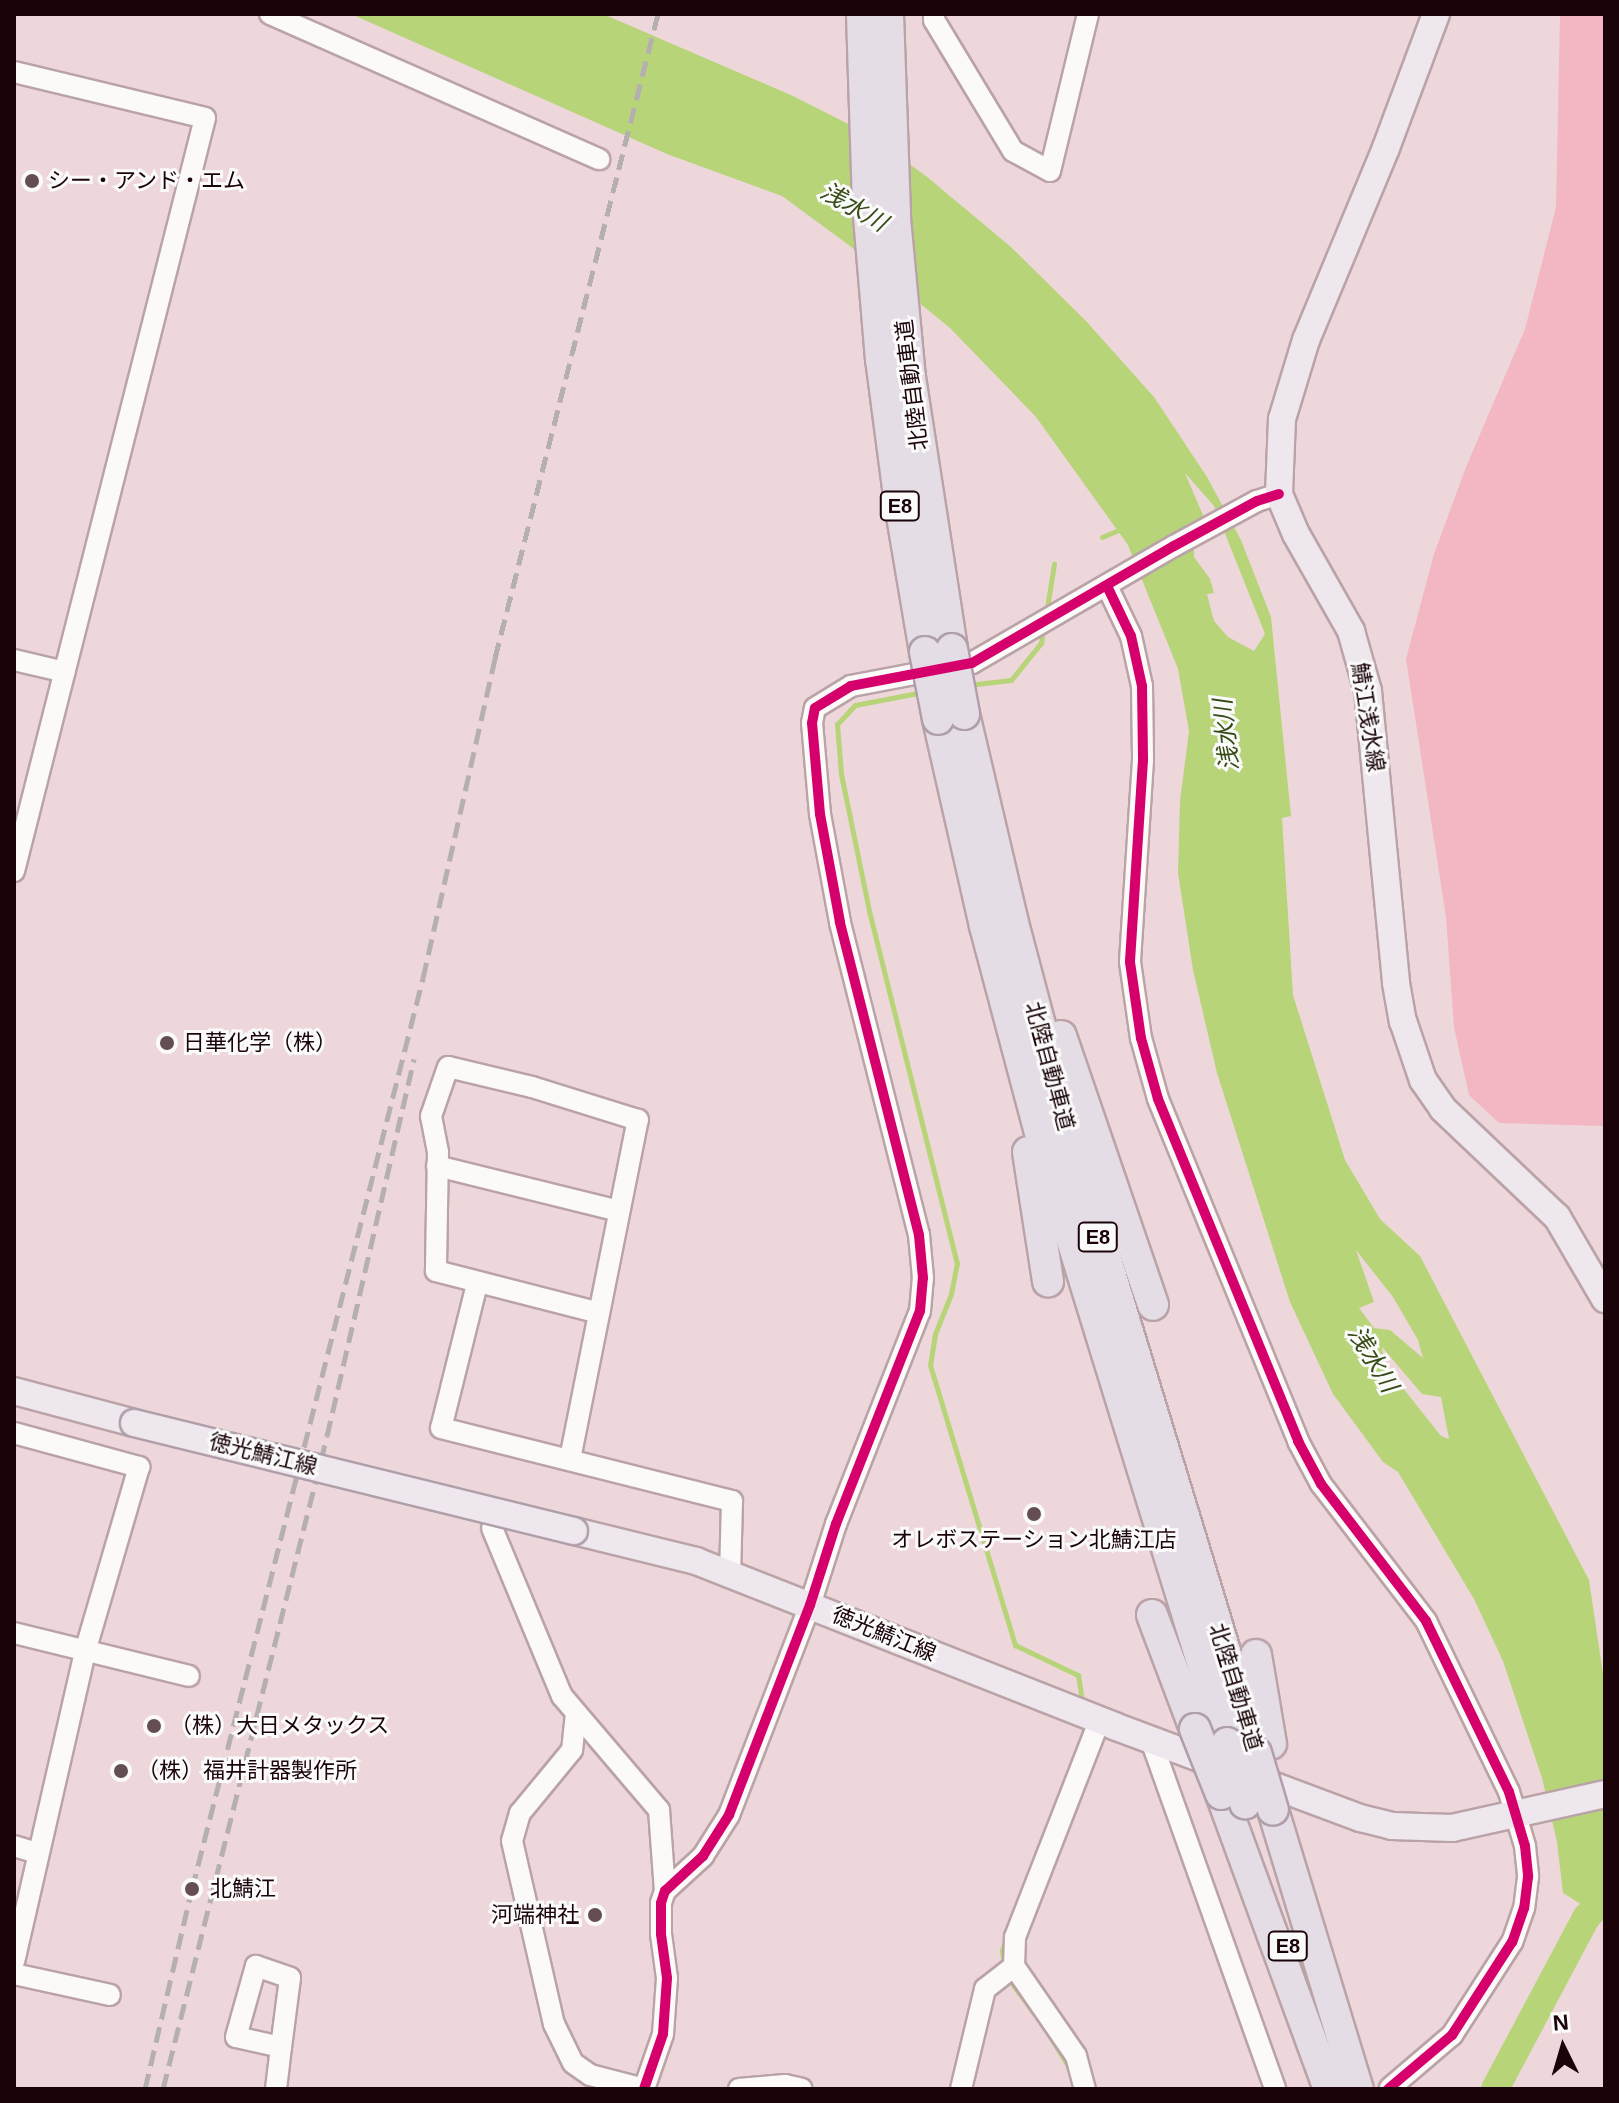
<!DOCTYPE html>
<html>
<head>
<meta charset="utf-8">
<style>
	body { margin:0 }
	#map { position:relative; width:1619px; height:2103px; overflow:hidden; background:#eed7da; font-family:Helvetica,"Noto Sans JP",sans-serif }
	div>[style] { position:absolute }
	[style*='--x'] { left:calc(var(--x)*1px); top:calc(var(--y)*1px); width:calc(var(--w)*1px); rotate:calc(var(--a)*1deg) }
	.green>* { inset:0; background:#f2b7c2 }
	.water>* { inset:0; background:#b7d479 }
	.stream>* { height:5px; margin:-2.5px; padding:0 2.5px; transform-origin:2.5px; border-radius:2.5px; background:#b7d479 }
	.river>* { height:28px; margin:-14px; padding:0 14px; transform-origin:14px; border-radius:14px; background:#b7d479 }
	.roads { filter:drop-shadow(2px 0 #baa3a7) drop-shadow(-2px 0 #baa3a7) drop-shadow(0 2px #baa3a7) drop-shadow(0 -2px #baa3a7) }
	.minor>* { height:20px; margin:-10px; padding:0 10px; transform-origin:10px; border-radius:10px; background:#fcf9f9 }
	.major>* { height:26px; margin:-13px; padding:0 13px; transform-origin:13px; border-radius:13px; background:#eee8ee }
	.highway>* { height:30px; margin:-15px; padding:0 15px; transform-origin:15px; border-radius:15px; background:#e5dde6 }
	.rail>* { height:5px; margin-top:-2.5px; transform-origin:0; background:repeating-linear-gradient(90deg,#b6afb0 0 16px,transparent 0 24px) }
	.bridges { filter:drop-shadow(2px 0 #b09faa) drop-shadow(-2px 0 #b09faa) drop-shadow(0 2px #b09faa) drop-shadow(0 -2px #b09faa) }
	.major-bridge>* { height:26px; margin:-13px; padding:0 13px; transform-origin:13px; border-radius:13px; background:#eee8ee }
	.highway-bridge>* { height:30px; margin:-15px; padding:0 15px; transform-origin:15px; border-radius:15px; background:#e5dde6 }
	.cycleway>* { height:10px; margin:-5px; padding:0 5px; transform-origin:5px; border-radius:5px; background:#d6006c }
	.dots>* { width:22px; height:22px; translate:-50% -50%; box-sizing:border-box; border:4px solid #fafafa; border-radius:50% }
	span { translate:-50% -50%; white-space:nowrap; text-align:center; line-height:1.15; -webkit-text-stroke:6px #fafafa; paint-order:stroke }
	.shield-label span { padding:2px 6px; background:#fafafa; border:2px solid; border-radius:6px; -webkit-text-stroke-width:0 }
	.shield-label { font-size:20px; color:#1a0409; font-weight:700 }
	.poi-label { font-size:22px; color:#1a0409 }
	.left { translate:0 -50%; text-align:left }
	.right { translate:-100% -50%; text-align:right }
	.street-label { font-size:22px; color:#1a0409 }
	.water-label { font-size:24px; color:#374b17; font-style:italic }
	.frame { position:absolute; inset:0; border:16px solid #1a0409; pointer-events:none }
	.north { position:absolute; left:1523px; top:2007px; width:80px; height:80px; -webkit-text-stroke:6px #fafafa; paint-order:stroke; rotate:355deg; font-size:22px; font-weight:700; line-height:32px; text-align:center; color:#1a0409 }
	.north::after { content:''; display:block; margin:auto; width:28px; height:36px; background:#1a0409; clip-path:polygon(50% 0,100% 100%,50% 72%,0 100%) }
</style>
</head>
<body>
<div id="map">
	<div class="green">
		<div style="clip-path:polygon(1560px 14px,1605px 14px,1605px 1126px,1499px 1123px,1469px 1095px,1454px 1027px,1446px 917px,1406px 659px,1434px 554px,1466px 467px,1525px 329px,1556px 207px)"></div>
	</div>
	<div class="water">
		<div style="clip-path:polygon(evenodd,351px 14px,603px 14px,793px 96px,866px 133px,926px 176px,1011px 247px,1086px 321px,1154px 397px,1207px 477px,1241px 540px,1271px 617px,1291px 816px,1282px 818px,1293px 995px,1345px 1160px,1380px 1219px,1420px 1256px,1589px 1580px,1605px 1687px,1605px 1919px,1563px 1893px,1557px 1842px,1542px 1778px,1503px 1661px,1474px 1599px,1398px 1472px,1383px 1462px,1333px 1394px,1290px 1302px,1217px 1073px,1193px 970px,1178px 873px,1180px 801px,1189px 731px,1178px 669px,1128px 545px,1036px 417px,950px 328px,850px 246px,782px 196px,667px 154px,351px 14px,1185px 473px,1214px 506px,1265px 634px,1254px 651px,1228px 637px,1214px 621px,1207px 594px,1214px 593px,1210px 579px,1194px 557px,1194px 545px,1208px 527px,1185px 473px,351px 14px,1356px 1250px,1393px 1297px,1418px 1340px,1423px 1358px,1390px 1330px,1374px 1328px,1359px 1308px,1374px 1302px,1356px 1250px,351px 14px,1382px 1347px,1422px 1394px,1441px 1397px,1449px 1439px,1441px 1436px,1384px 1364px,1382px 1347px)"></div>
	</div>
	<div class="stream">
		<div style="--x:1102;--y:537;--w:23;--a:-23"></div>
		<div style="--x:1046;--y:614;--w:51;--a:-80.9"></div>
		<div style="--x:968;--y:685;--w:43;--a:-6.6"></div>
		<div style="--x:1011;--y:680;--w:48;--a:-51"></div>
		<div style="--x:1041;--y:643;--w:15;--a:-82"></div>
		<div style="--x:923;--y:692;--w:69;--a:169.2"></div>
		<div style="--x:855;--y:705;--w:26;--a:133"></div>
		<div style="--x:837;--y:724;--w:50;--a:85.4"></div>
		<div style="--x:841;--y:774;--w:140;--a:78.4"></div>
		<div style="--x:869;--y:911;--w:363;--a:76"></div>
		<div style="--x:957;--y:1263;--w:32;--a:101"></div>
		<div style="--x:951;--y:1294;--w:43;--a:111.8"></div>
		<div style="--x:935;--y:1334;--w:31;--a:99"></div>
		<div style="--x:930;--y:1365;--w:293;--a:73.1"></div>
		<div style="--x:1015;--y:1645;--w:70;--a:25.5"></div>
		<div style="--x:1078;--y:1675;--w:30;--a:81"></div>
		<div style="--x:1015;--y:1911;--w:49;--a:-68.6"></div>
		<div style="--x:1004;--y:1965;--w:15;--a:-98"></div>
		<div style="--x:1002;--y:1950;--w:11;--a:-68"></div>
		<div style="--x:1008;--y:1978;--w:42;--a:53.7"></div>
		<div style="--x:1046;--y:2030;--w:46;--a:58.4"></div>
	</div>
	<div class="river">
		<div style="--x:1495;--y:2089;--w:194;--a:-62"></div>
		<div style="--x:1586;--y:1918;--w:28;--a:-48"></div>
	</div>
	<div class="roads">
		<div class="minor">
			<div style="--x:270;--y:14;--w:360;--a:23.8"></div>
			<div style="--x:934;--y:14;--w:6;--a:90"></div>
			<div style="--x:934;--y:20;--w:153;--a:58.9"></div>
			<div style="--x:1013;--y:151;--w:42;--a:28.4"></div>
			<div style="--x:1050;--y:171;--w:162;--a:-76.4"></div>
			<div style="--x:14;--y:72;--w:196;--a:13.5"></div>
			<div style="--x:205;--y:118;--w:777;--a:104.23"></div>
			<div style="--x:1107;--y:586;--w:55;--a:64.4"></div>
			<div style="--x:1131;--y:636;--w:51;--a:77.6"></div>
			<div style="--x:1142;--y:686;--w:74;--a:89.2"></div>
			<div style="--x:1143;--y:760;--w:202;--a:93.7"></div>
			<div style="--x:1130;--y:962;--w:77;--a:81.8"></div>
			<div style="--x:1141;--y:1038;--w:63;--a:74.4"></div>
			<div style="--x:1158;--y:1099;--w:370;--a:67.7"></div>
			<div style="--x:1298;--y:1441;--w:49;--a:61.9"></div>
			<div style="--x:1321;--y:1484;--w:173;--a:52.5"></div>
			<div style="--x:1426;--y:1621;--w:190;--a:64.1"></div>
			<div style="--x:1509;--y:1792;--w:56;--a:73.5"></div>
			<div style="--x:1525;--y:1846;--w:31;--a:84"></div>
			<div style="--x:1528;--y:1877;--w:31;--a:97"></div>
			<div style="--x:1524;--y:1908;--w:36;--a:109"></div>
			<div style="--x:1512;--y:1942;--w:111;--a:122.8"></div>
			<div style="--x:1452;--y:2035;--w:82;--a:139.5"></div>
			<div style="--x:14;--y:660;--w:52;--a:13.2"></div>
			<div style="--x:437;--y:1166;--w:187;--a:13.9"></div>
			<div style="--x:477;--y:1284;--w:148;--a:104"></div>
			<div style="--x:441;--y:1428;--w:300;--a:14.1"></div>
			<div style="--x:732;--y:1501;--w:74;--a:91.5"></div>
			<div style="--x:14;--y:1433;--w:130;--a:15.2"></div>
			<div style="--x:139;--y:1467;--w:193;--a:106.3"></div>
			<div style="--x:85;--y:1652;--w:317;--a:102.9"></div>
			<div style="--x:570;--y:1459;--w:346;--a:-78.7"></div>
			<div style="--x:638;--y:1120;--w:111;--a:-162.7"></div>
			<div style="--x:532;--y:1087;--w:86;--a:-166.6"></div>
			<div style="--x:448;--y:1067;--w:52;--a:109.1"></div>
			<div style="--x:431;--y:1116;--w:37;--a:79"></div>
			<div style="--x:438;--y:1152;--w:119;--a:91"></div>
			<div style="--x:436;--y:1271;--w:168;--a:14.4"></div>
			<div style="--x:492;--y:1528;--w:182;--a:67.4"></div>
			<div style="--x:562;--y:1696;--w:150;--a:49.6"></div>
			<div style="--x:659;--y:1810;--w:81;--a:85.8"></div>
			<div style="--x:14;--y:1633;--w:180;--a:13.8"></div>
			<div style="--x:576;--y:1713;--w:37;--a:96"></div>
			<div style="--x:572;--y:1750;--w:82;--a:129.5"></div>
			<div style="--x:520;--y:1813;--w:29;--a:106"></div>
			<div style="--x:512;--y:1841;--w:188;--a:77.1"></div>
			<div style="--x:554;--y:2024;--w:43;--a:64"></div>
			<div style="--x:573;--y:2063;--w:21;--a:35"></div>
			<div style="--x:590;--y:2075;--w:56;--a:14.5"></div>
			<div style="--x:1151;--y:1740;--w:370;--a:70.4"></div>
			<div style="--x:14;--y:1846;--w:24;--a:17"></div>
			<div style="--x:1014;--y:1966;--w:109;--a:55.4"></div>
			<div style="--x:1076;--y:2056;--w:34;--a:75"></div>
			<div style="--x:14;--y:1974;--w:98;--a:12.3"></div>
			<div style="--x:276;--y:2089;--w:42;--a:-83.2"></div>
			<div style="--x:281;--y:2047;--w:46;--a:-167.5"></div>
			<div style="--x:236;--y:2037;--w:74;--a:-74.3"></div>
			<div style="--x:256;--y:1966;--w:36;--a:19"></div>
			<div style="--x:290;--y:1978;--w:70;--a:97.4"></div>
			<div style="--x:644;--y:2089;--w:58;--a:-70.9"></div>
			<div style="--x:663;--y:2034;--w:56;--a:-85.9"></div>
			<div style="--x:667;--y:1978;--w:44;--a:-97.8"></div>
			<div style="--x:661;--y:1934;--w:31;--a:-90"></div>
			<div style="--x:661;--y:1903;--w:13;--a:-72"></div>
			<div style="--x:665;--y:1891;--w:52;--a:-42.6"></div>
			<div style="--x:703;--y:1856;--w:49;--a:-57.6"></div>
			<div style="--x:729;--y:1815;--w:225;--a:-68.9"></div>
			<div style="--x:810;--y:1605;--w:85;--a:-72.2"></div>
			<div style="--x:836;--y:1524;--w:229;--a:-68.5"></div>
			<div style="--x:920;--y:1311;--w:33;--a:-85"></div>
			<div style="--x:923;--y:1278;--w:43;--a:-95.3"></div>
			<div style="--x:919;--y:1235;--w:323;--a:-104.2"></div>
			<div style="--x:840;--y:922;--w:110;--a:-100.5"></div>
			<div style="--x:820;--y:814;--w:91;--a:-95"></div>
			<div style="--x:812;--y:723;--w:15;--a:-79"></div>
			<div style="--x:815;--y:708;--w:42;--a:-31.4"></div>
			<div style="--x:851;--y:686;--w:123;--a:-10.8"></div>
			<div style="--x:972;--y:663;--w:233;--a:-30.1"></div>
			<div style="--x:1174;--y:546;--w:94;--a:-28.5"></div>
			<div style="--x:1257;--y:501;--w:23;--a:-18"></div>
			<div style="--x:739;--y:2089;--w:46;--a:-5"></div>
			<div style="--x:785;--y:2085;--w:17;--a:13"></div>
			<div style="--x:961;--y:2089;--w:103;--a:-76.5"></div>
			<div style="--x:985;--y:1989;--w:37;--a:-38"></div>
			<div style="--x:1014;--y:1966;--w:29;--a:-88"></div>
			<div style="--x:1015;--y:1937;--w:232;--a:-68.7"></div>
		</div>
		<div class="major">
			<div style="--x:1436;--y:14;--w:143;--a:110.5"></div>
			<div style="--x:1386;--y:148;--w:208;--a:112.6"></div>
			<div style="--x:1306;--y:340;--w:83;--a:106.9"></div>
			<div style="--x:1282;--y:419;--w:75;--a:92.3"></div>
			<div style="--x:1279;--y:494;--w:43;--a:67"></div>
			<div style="--x:1296;--y:534;--w:112;--a:60.4"></div>
			<div style="--x:1351;--y:631;--w:62;--a:74.2"></div>
			<div style="--x:1368;--y:691;--w:293;--a:84.5"></div>
			<div style="--x:1396;--y:983;--w:39;--a:80"></div>
			<div style="--x:1403;--y:1021;--w:62;--a:71.3"></div>
			<div style="--x:1423;--y:1080;--w:35;--a:55"></div>
			<div style="--x:1443;--y:1109;--w:157;--a:43.5"></div>
			<div style="--x:1557;--y:1217;--w:95;--a:59.7"></div>
			<div style="--x:14;--y:1391;--w:124;--a:14.9"></div>
			<div style="--x:574;--y:1531;--w:126;--a:13.8"></div>
			<div style="--x:696;--y:1561;--w:449;--a:21.5"></div>
			<div style="--x:1114;--y:1726;--w:263;--a:20.5"></div>
			<div style="--x:1360;--y:1818;--w:33;--a:14"></div>
			<div style="--x:1392;--y:1826;--w:60;--a:1.9"></div>
			<div style="--x:1452;--y:1828;--w:157;--a:-12.5"></div>
		</div>
		<div class="highway">
			<div style="--x:862;--y:14;--w:191;--a:88.2"></div>
			<div style="--x:868;--y:205;--w:155;--a:85.2"></div>
			<div style="--x:881;--y:359;--w:152;--a:82.5"></div>
			<div style="--x:901;--y:510;--w:144;--a:80.4"></div>
			<div style="--x:888;--y:14;--w:205;--a:88"></div>
			<div style="--x:895;--y:219;--w:159;--a:84.6"></div>
			<div style="--x:910;--y:377;--w:275;--a:81.2"></div>
			<div style="--x:964;--y:714;--w:211;--a:76.8"></div>
			<div style="--x:1012;--y:919;--w:247;--a:75.2"></div>
			<div style="--x:1075;--y:1158;--w:622;--a:73.08"></div>
			<div style="--x:938;--y:719;--w:212;--a:77.2"></div>
			<div style="--x:985;--y:926;--w:244;--a:75.1"></div>
			<div style="--x:1048;--y:1162;--w:608;--a:72.88"></div>
			<div style="--x:1061;--y:1036;--w:284;--a:71.1"></div>
			<div style="--x:1028;--y:1152;--w:131;--a:81.2"></div>
			<div style="--x:1152;--y:1615;--w:122;--a:69.3"></div>
			<div style="--x:1256;--y:1655;--w:90;--a:80.4"></div>
			<div style="--x:1221;--y:1794;--w:314;--a:69.9"></div>
			<div style="--x:1273;--y:1810;--w:292;--a:73.1"></div>
		</div>
	</div>
	<div class="rail">
		<div style="--x:145;--y:2089;--w:205;--a:-76.8"></div>
		<div style="--x:192;--y:1889;--w:940;--a:-75.77"></div>
		<div style="--x:423;--y:978;--w:328;--a:-77.3"></div>
		<div style="--x:495;--y:658;--w:664;--a:-75.8"></div>
		<div style="--x:163;--y:2089;--w:673;--a:-75.9"></div>
		<div style="--x:327;--y:1436;--w:387;--a:-77"></div>
	</div>
	<div class="bridges">
		<div class="major-bridge">
			<div style="--x:134;--y:1423;--w:453;--a:13.8"></div>
		</div>
		<div class="highway-bridge">
			<div style="--x:952;--y:649;--w:66;--a:79.5"></div>
			<div style="--x:925;--y:652;--w:68;--a:79"></div>
			<div style="--x:1195;--y:1729;--w:70;--a:68.2"></div>
			<div style="--x:1227;--y:1743;--w:63;--a:73.3"></div>
			<div style="--x:1256;--y:1753;--w:59;--a:73.4"></div>
		</div>
	</div>
	<div class="cycleway">
		<div style="--x:1107;--y:586;--w:55;--a:64.4"></div>
		<div style="--x:1131;--y:636;--w:51;--a:77.6"></div>
		<div style="--x:1142;--y:686;--w:74;--a:89.2"></div>
		<div style="--x:1143;--y:760;--w:202;--a:93.7"></div>
		<div style="--x:1130;--y:962;--w:77;--a:81.8"></div>
		<div style="--x:1141;--y:1038;--w:63;--a:74.4"></div>
		<div style="--x:1158;--y:1099;--w:370;--a:67.7"></div>
		<div style="--x:1298;--y:1441;--w:49;--a:61.9"></div>
		<div style="--x:1321;--y:1484;--w:173;--a:52.5"></div>
		<div style="--x:1426;--y:1621;--w:190;--a:64.1"></div>
		<div style="--x:1509;--y:1792;--w:56;--a:73.5"></div>
		<div style="--x:1525;--y:1846;--w:31;--a:84"></div>
		<div style="--x:1528;--y:1877;--w:31;--a:97"></div>
		<div style="--x:1524;--y:1908;--w:36;--a:109"></div>
		<div style="--x:1512;--y:1942;--w:111;--a:122.8"></div>
		<div style="--x:1452;--y:2035;--w:84;--a:139.8"></div>
		<div style="--x:644;--y:2089;--w:58;--a:-70.9"></div>
		<div style="--x:663;--y:2034;--w:56;--a:-85.9"></div>
		<div style="--x:667;--y:1978;--w:44;--a:-97.8"></div>
		<div style="--x:661;--y:1934;--w:31;--a:-90"></div>
		<div style="--x:661;--y:1903;--w:13;--a:-72"></div>
		<div style="--x:665;--y:1891;--w:52;--a:-42.6"></div>
		<div style="--x:703;--y:1856;--w:49;--a:-57.6"></div>
		<div style="--x:729;--y:1815;--w:225;--a:-68.9"></div>
		<div style="--x:810;--y:1605;--w:85;--a:-72.2"></div>
		<div style="--x:836;--y:1524;--w:229;--a:-68.5"></div>
		<div style="--x:920;--y:1311;--w:33;--a:-85"></div>
		<div style="--x:923;--y:1278;--w:43;--a:-95.3"></div>
		<div style="--x:919;--y:1235;--w:323;--a:-104.2"></div>
		<div style="--x:840;--y:922;--w:110;--a:-100.5"></div>
		<div style="--x:820;--y:814;--w:91;--a:-95"></div>
		<div style="--x:812;--y:723;--w:15;--a:-79"></div>
		<div style="--x:815;--y:708;--w:42;--a:-31.4"></div>
		<div style="--x:851;--y:686;--w:123;--a:-10.8"></div>
		<div style="--x:972;--y:663;--w:233;--a:-30.1"></div>
		<div style="--x:1174;--y:546;--w:94;--a:-28.5"></div>
		<div style="--x:1257;--y:501;--w:23;--a:-18"></div>
	</div>
	<div class="dots">
		<div style="left:32px;top:181px;background:#644e52"></div>
		<div style="left:167px;top:1043px;background:#644e52"></div>
		<div style="left:1034px;top:1514px;background:#644e52"></div>
		<div style="left:154px;top:1726px;background:#644e52"></div>
		<div style="left:121px;top:1771px;background:#644e52"></div>
		<div style="left:192px;top:1889px;background:#644e52"></div>
		<div style="left:595px;top:1915px;background:#644e52"></div>
	</div>
	<div class="shield-label">
		<span style="left:900px;top:506px">E8</span>
		<span style="left:1098px;top:1237px">E8</span>
		<span style="left:1288px;top:1946px">E8</span>
	</div>
	<div class="poi-label">
		<span class="left" style="left:48px;top:181px">シー・アンド・エム</span>
		<span class="left" style="left:183px;top:1043px">日華化学（株）</span>
		<span style="left:1034px;top:1540px">オレボステーション北鯖江店</span>
		<span class="left" style="left:170px;top:1726px">（株）大日メタックス</span>
		<span class="left" style="left:137px;top:1771px">（株）福井計器製作所</span>
		<span class="left" style="left:210px;top:1889px">北鯖江</span>
		<span class="right" style="left:579px;top:1915px">河端神社</span>
	</div>
	<div class="street-label">
		<span style="left:912px;top:385px;rotate:-97deg">北陸自動車道</span>
		<span style="left:1368px;top:717px;rotate:81deg">鯖江浅水線</span>
		<span style="left:1050px;top:1066px;rotate:75deg">北陸自動車道</span>
		<span style="left:263px;top:1454px;rotate:14deg">徳光鯖江線</span>
		<span style="left:884px;top:1634px;rotate:22deg">徳光鯖江線</span>
		<span style="left:1236px;top:1687px;rotate:73deg">北陸自動車道</span>
	</div>
	<div class="water-label">
		<span style="left:854px;top:207px;rotate:30deg">浅水川</span>
		<span style="left:1226px;top:735px;rotate:-96deg">浅水川</span>
		<span style="left:1373px;top:1359px;rotate:59deg">浅水川</span>
	</div>
	<div class="frame"></div>
	<div class="north">N</div>
</div>
</body>
</html>
